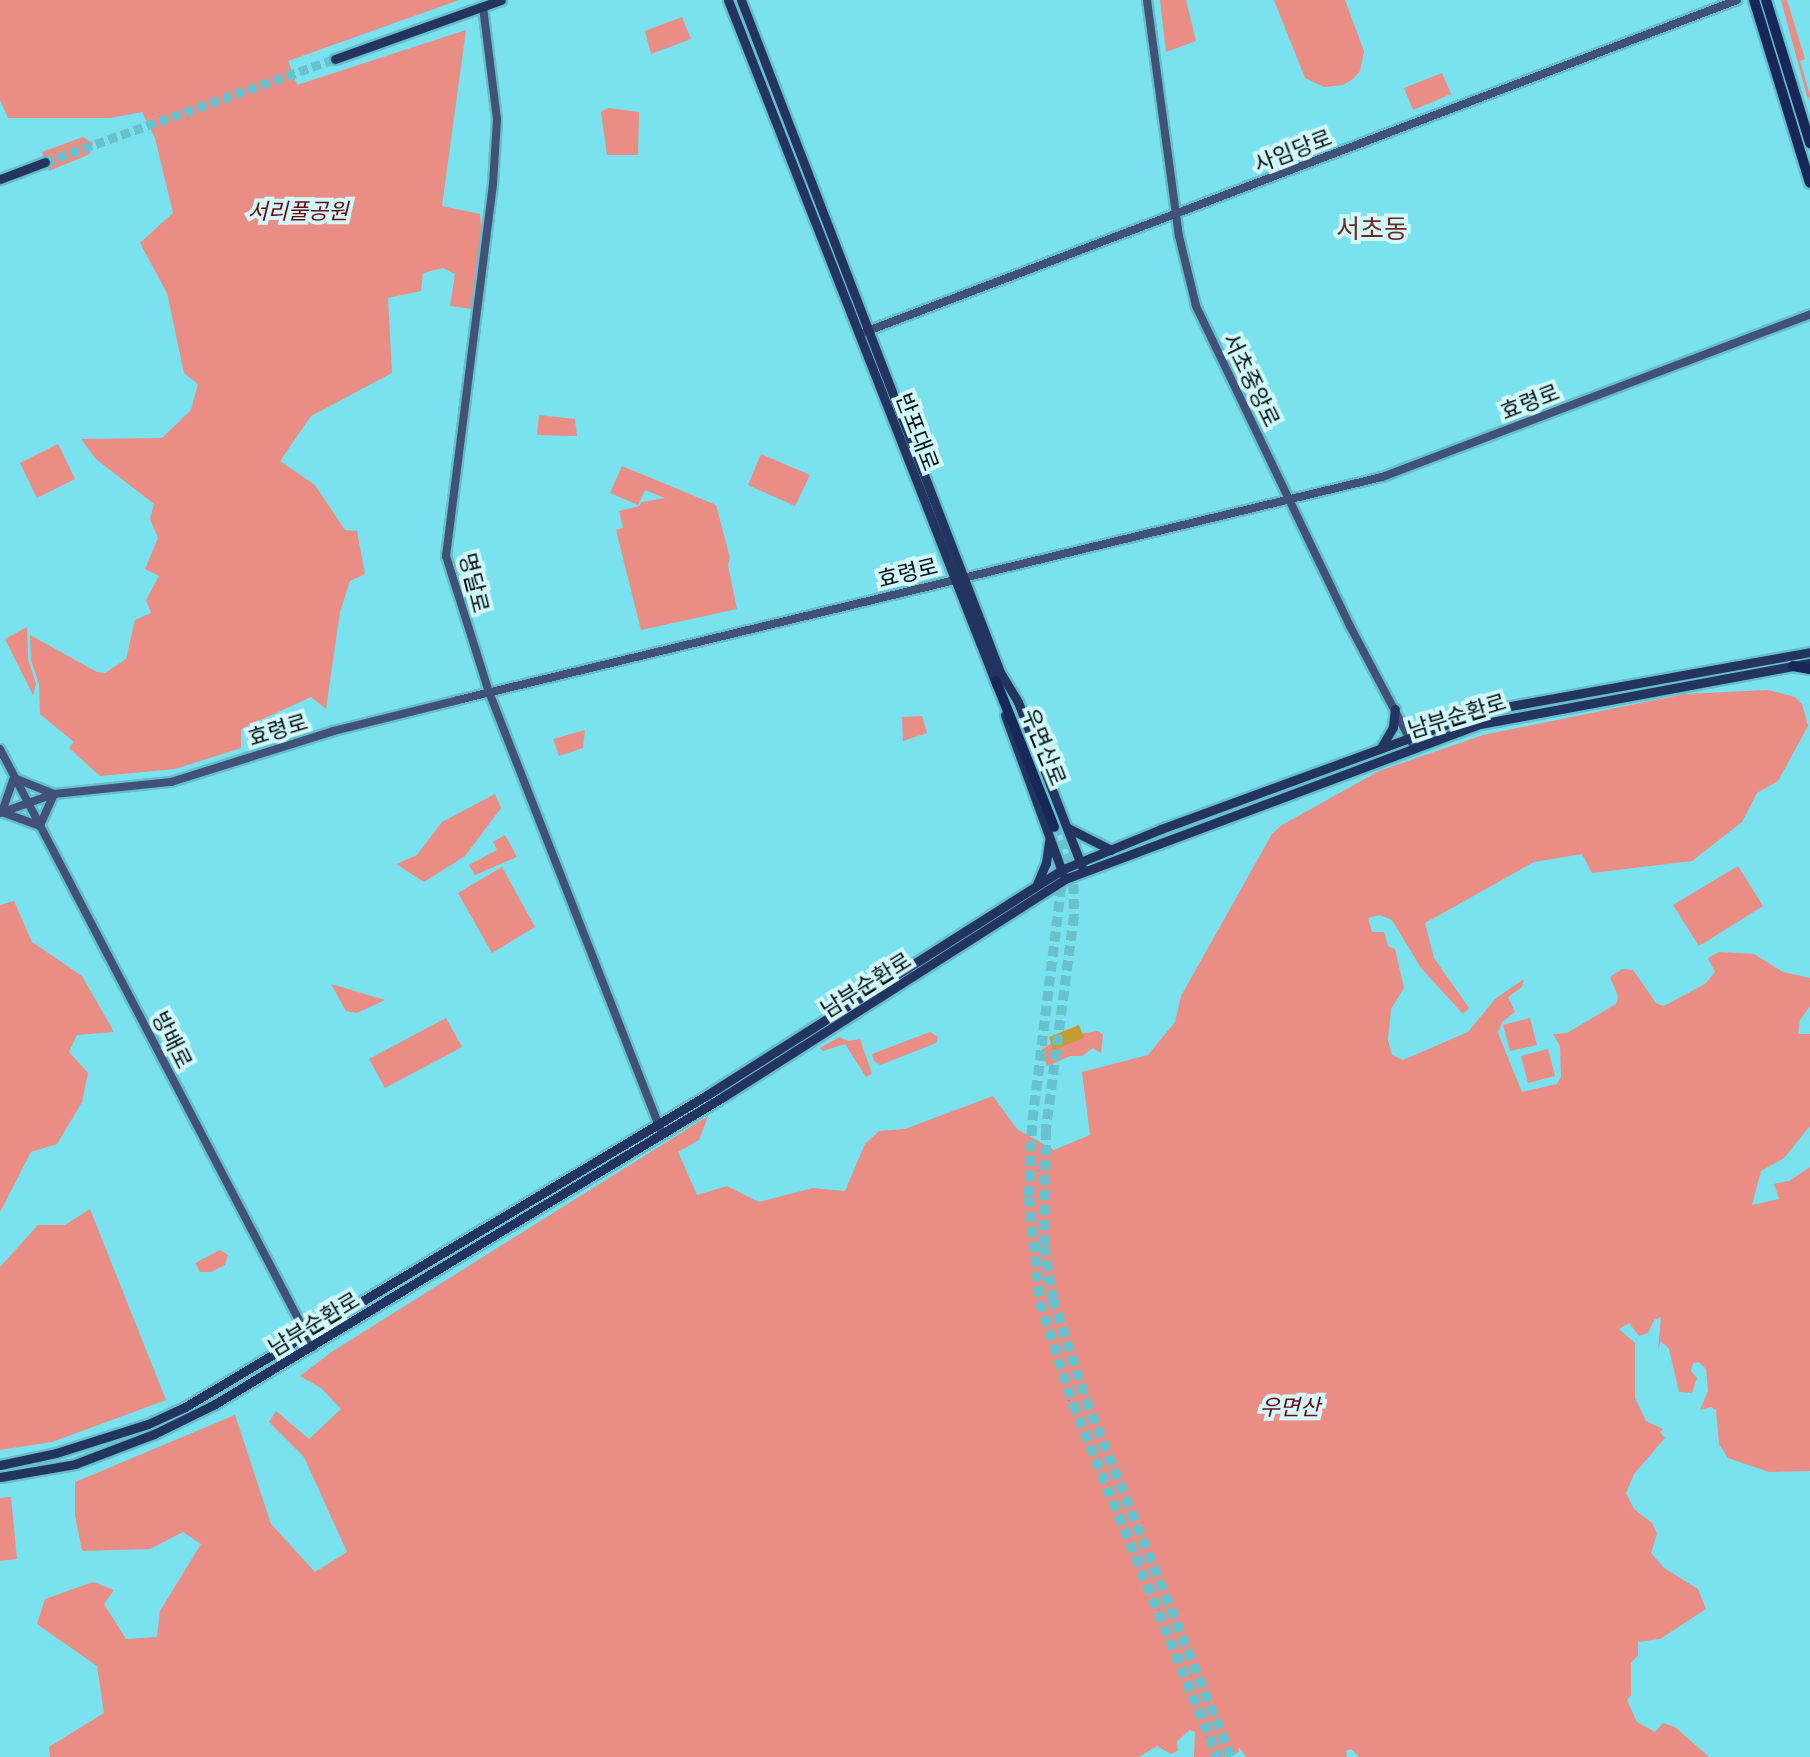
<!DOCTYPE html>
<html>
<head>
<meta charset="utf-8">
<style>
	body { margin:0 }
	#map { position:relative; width:1810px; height:1757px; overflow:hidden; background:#7ae1ee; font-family:Bitter,"Noto Sans KR",serif }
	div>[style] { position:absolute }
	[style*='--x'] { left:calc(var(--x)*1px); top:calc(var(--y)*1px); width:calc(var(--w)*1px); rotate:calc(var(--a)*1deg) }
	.green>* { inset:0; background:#ea8d84 }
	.water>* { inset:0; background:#c69c31 }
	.primary-tunnel>* { height:9px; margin-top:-4.5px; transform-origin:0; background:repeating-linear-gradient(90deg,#68c2cd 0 9px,transparent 0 13.5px) }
	.trunk-tunnel>* { height:10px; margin-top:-5px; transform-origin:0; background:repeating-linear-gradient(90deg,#68c2cd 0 10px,transparent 0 15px) }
	.roads { filter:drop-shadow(2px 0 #66bfcb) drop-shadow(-2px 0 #66bfcb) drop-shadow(0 2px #66bfcb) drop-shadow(0 -2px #66bfcb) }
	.secondary>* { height:8px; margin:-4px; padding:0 4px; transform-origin:4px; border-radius:4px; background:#415177 }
	.primary>* { height:9px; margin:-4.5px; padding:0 4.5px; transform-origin:4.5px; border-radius:4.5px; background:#233461 }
	.trunk>* { height:10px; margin:-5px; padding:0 5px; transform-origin:5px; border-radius:5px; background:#172758 }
	span { translate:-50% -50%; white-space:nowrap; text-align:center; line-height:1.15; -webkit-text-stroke:8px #d2f8fc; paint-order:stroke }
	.street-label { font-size:22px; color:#000f11 }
	.park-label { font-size:22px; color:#69080c; font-style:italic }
	.quarter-label { font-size:26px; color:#6f2a25 }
</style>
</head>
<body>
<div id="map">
	<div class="green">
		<div style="clip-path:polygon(0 0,459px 0,288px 61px,297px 85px,466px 30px,442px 206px,480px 214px,482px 233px,472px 309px,450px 306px,455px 274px,443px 268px,423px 273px,421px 291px,388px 298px,392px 373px,311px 416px,280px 461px,315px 485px,345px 530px,357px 531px,365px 574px,350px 581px,340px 612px,326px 709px,311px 697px,241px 729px,241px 748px,175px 769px,100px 776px,69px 748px,74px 742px,40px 714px,39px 684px,31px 660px,30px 635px,97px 672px,105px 673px,126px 659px,135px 620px,151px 613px,146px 600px,159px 576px,145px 569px,158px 538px,150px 519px,154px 504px,96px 459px,81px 439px,162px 438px,191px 410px,198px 384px,184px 373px,167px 293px,140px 243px,173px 213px,155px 138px,142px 112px,110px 118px,8px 118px,0 100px)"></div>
		<div style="clip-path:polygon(1160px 0,1186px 0,1196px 41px,1166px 52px)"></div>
		<div style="clip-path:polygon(1274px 0,1345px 0,1364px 51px,1360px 71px,1353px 79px,1343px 85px,1324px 87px,1305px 78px)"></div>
		<div style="clip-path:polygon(1781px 0,1787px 0,1805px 59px,1800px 61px,1810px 95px,1808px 100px)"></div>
		<div style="clip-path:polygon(682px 17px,691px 39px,651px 54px,645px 31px)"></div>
		<div style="clip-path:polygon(1442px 73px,1451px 94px,1413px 110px,1404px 88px)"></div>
		<div style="clip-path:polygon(608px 108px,639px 112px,638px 155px,607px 155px,601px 112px)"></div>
		<div style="clip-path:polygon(83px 137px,93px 143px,90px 154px,49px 171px,42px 152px)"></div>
		<div style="clip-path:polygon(539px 415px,575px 419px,577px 436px,537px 435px)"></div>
		<div style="clip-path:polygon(58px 444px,75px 479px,37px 498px,20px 463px)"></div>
		<div style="clip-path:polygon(761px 454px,810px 475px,795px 506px,748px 485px)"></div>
		<div style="clip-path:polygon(622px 466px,716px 505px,730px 558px,728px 565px,737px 609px,641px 630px,616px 530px,623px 528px,619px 511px,639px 506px,642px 502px,665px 498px,645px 490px,638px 505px,610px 493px)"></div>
		<div style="clip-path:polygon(27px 627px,28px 659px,36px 684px,33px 695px,5px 639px)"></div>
		<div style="clip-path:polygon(1768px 690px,1795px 697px,1802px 704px,1808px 726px,1778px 781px,1757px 793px,1742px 822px,1692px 861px,1592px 873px,1582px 854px,1534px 862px,1425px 923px,1434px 958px,1469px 1008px,1463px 1014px,1421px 968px,1392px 920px,1380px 915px,1368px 918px,1372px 932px,1384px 932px,1388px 946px,1395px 949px,1404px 988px,1391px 1009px,1388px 1040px,1392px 1055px,1403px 1060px,1468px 1032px,1495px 999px,1524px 979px,1522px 987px,1508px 997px,1515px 1012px,1502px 1022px,1498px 1033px,1522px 1092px,1557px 1084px,1561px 1077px,1560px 1046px,1553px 1034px,1567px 1033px,1616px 1004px,1618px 996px,1610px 977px,1622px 969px,1633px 970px,1656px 1003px,1664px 1006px,1705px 984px,1715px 972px,1708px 958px,1719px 952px,1754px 954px,1783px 972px,1810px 978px,1810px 1006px,1800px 1020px,1798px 1034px,1810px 1034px,1810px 1126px,1784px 1158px,1761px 1171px,1752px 1205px,1779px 1199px,1774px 1184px,1789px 1181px,1810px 1167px,1810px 1471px,1769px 1472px,1728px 1458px,1719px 1444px,1716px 1410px,1711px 1407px,1700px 1410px,1708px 1391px,1706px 1369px,1699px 1362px,1693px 1363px,1691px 1371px,1697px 1378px,1692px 1393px,1679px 1392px,1669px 1349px,1661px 1341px,1658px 1350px,1661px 1317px,1654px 1320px,1648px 1333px,1639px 1336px,1629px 1323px,1619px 1329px,1635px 1343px,1635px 1398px,1646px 1421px,1663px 1429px,1660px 1432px,1665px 1438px,1634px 1474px,1626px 1493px,1634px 1509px,1652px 1523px,1657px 1534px,1651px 1553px,1664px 1568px,1698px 1589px,1706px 1609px,1660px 1639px,1638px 1642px,1638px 1655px,1631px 1663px,1631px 1695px,1627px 1700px,1637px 1722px,1655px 1732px,1663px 1723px,1675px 1727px,1709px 1757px,1359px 1757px,1351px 1749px,1346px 1751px,1347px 1757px,1246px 1757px,1239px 1747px,1238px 1753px,1223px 1757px,1194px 1757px,1195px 1732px,1190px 1730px,1177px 1741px,1178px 1751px,1171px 1754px,1157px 1746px,1139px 1757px,50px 1757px,49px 1747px,104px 1713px,97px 1666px,37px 1624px,45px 1599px,93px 1582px,114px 1590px,104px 1604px,126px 1639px,157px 1637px,160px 1611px,201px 1544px,183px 1532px,150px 1549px,82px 1551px,75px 1515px,75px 1482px,235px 1415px,271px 1524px,315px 1572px,347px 1552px,304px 1457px,269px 1422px,276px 1411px,309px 1439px,341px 1409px,321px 1388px,300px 1376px,333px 1351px,708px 1116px,699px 1140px,678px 1152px,697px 1195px,727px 1186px,759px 1202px,813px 1188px,845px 1191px,865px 1144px,879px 1131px,905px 1129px,993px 1096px,1017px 1129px,1054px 1150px,1090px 1135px,1082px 1072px,1148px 1055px,1175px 1022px,1181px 996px,1272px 834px,1282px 825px,1379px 771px,1483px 735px,1684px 694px)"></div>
		<div style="clip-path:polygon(922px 716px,927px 733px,903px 741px,902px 717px)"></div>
		<div style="clip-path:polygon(585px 730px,583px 748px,559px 756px,553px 739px)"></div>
		<div style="clip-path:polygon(495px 794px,501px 808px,465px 856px,424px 882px,396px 864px,417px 855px,442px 822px)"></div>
		<div style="clip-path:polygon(505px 835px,517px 857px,475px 875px,469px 865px,497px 850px,493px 842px)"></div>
		<div style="clip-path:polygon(1738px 866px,1763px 906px,1699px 946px,1673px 905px)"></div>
		<div style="clip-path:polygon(502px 867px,535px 927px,492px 953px,458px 893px)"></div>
		<div style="clip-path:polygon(14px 901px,32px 942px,82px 976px,114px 1032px,77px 1035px,69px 1052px,88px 1073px,82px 1102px,57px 1144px,31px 1152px,0 1212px,0 905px)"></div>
		<div style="clip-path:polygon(331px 984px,385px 1000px,357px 1013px,346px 1011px)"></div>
		<div style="clip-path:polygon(446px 1018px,462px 1047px,385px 1088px,369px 1059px)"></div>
		<div style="clip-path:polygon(1530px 1018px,1537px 1045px,1510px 1051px,1503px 1025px)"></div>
		<div style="clip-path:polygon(1098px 1031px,1103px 1035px,1101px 1053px,1093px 1048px,1082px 1056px,1070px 1056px,1047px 1066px,1041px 1050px,1061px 1037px)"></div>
		<div style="clip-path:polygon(930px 1032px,938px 1037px,936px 1043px,880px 1065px,874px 1061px,872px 1054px)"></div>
		<div style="clip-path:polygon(839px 1037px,848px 1041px,860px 1039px,872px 1074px,866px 1077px,845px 1044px,823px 1051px,820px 1048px)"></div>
		<div style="clip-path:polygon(1548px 1049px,1555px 1076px,1528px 1083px,1521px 1056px)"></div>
		<div style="clip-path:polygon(90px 1209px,166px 1400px,52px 1442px,0 1450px,0 1267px,38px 1225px,65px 1225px)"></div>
		<div style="clip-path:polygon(220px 1250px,228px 1255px,225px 1265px,211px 1272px,200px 1272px,195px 1263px)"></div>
		<div style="clip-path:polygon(11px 1497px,17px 1559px,0 1561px,0 1498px)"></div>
	</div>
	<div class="water">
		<div style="clip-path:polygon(1079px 1025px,1084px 1038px,1053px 1050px,1049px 1037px)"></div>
	</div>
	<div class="primary-tunnel">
		<div style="--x:45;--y:162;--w:308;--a:-19.6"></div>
	</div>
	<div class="trunk-tunnel">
		<div style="--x:1059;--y:825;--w:46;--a:72.3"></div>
		<div style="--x:1073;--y:869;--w:47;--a:88.8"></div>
		<div style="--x:1074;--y:916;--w:216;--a:97.5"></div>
		<div style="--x:1046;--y:1130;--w:116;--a:91"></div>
		<div style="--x:1044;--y:1246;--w:54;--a:80.4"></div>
		<div style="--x:1053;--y:1299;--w:106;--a:71.9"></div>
		<div style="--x:1086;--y:1400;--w:385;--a:67.9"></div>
		<div style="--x:1063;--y:872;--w:256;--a:97"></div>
		<div style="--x:1032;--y:1126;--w:71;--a:92.4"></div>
		<div style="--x:1029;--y:1197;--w:106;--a:84"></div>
		<div style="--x:1040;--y:1302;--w:107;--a:72.1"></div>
		<div style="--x:1073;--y:1404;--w:382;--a:67.7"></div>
	</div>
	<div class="roads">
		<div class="secondary">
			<div style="--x:1147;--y:0;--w:238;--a:82.3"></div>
			<div style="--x:1179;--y:236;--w:72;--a:76.3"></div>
			<div style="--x:1196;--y:306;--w:355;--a:64.3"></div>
			<div style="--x:1350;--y:626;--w:137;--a:62.1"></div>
			<div style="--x:483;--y:7;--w:113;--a:82.9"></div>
			<div style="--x:497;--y:119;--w:65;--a:93.5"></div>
			<div style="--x:493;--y:184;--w:375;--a:97.2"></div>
			<div style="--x:446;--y:556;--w:143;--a:72.5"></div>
			<div style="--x:489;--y:692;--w:471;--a:68.6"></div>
			<div style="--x:865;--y:332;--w:933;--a:-20.84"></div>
			<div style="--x:0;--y:749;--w:675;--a:62.37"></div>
			<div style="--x:14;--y:778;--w:43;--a:21.8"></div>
			<div style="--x:54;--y:794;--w:35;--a:114"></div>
			<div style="--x:40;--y:826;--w:40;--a:-159.8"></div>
			<div style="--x:2;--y:812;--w:36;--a:-71"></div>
			<div style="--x:0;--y:813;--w:57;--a:-19.4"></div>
			<div style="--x:54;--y:794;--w:118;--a:-5.9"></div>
			<div style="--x:171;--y:782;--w:171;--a:-17.4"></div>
			<div style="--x:334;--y:731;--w:128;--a:-14"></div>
			<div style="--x:458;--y:700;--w:951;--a:-13.57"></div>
			<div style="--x:1382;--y:477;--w:458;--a:-20.8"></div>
		</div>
		<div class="primary">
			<div style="--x:728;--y:0;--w:737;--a:68.59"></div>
			<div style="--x:741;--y:0;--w:720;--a:68.92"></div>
			<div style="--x:1000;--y:672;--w:35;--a:59"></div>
			<div style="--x:1018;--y:702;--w:177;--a:68.8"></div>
			<div style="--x:335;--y:59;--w:176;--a:-19.6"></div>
			<div style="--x:0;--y:179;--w:48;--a:-20.7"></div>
			<div style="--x:1005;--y:715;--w:169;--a:70"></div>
			<div style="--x:1382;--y:746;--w:22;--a:-60"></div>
			<div style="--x:1393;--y:727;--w:18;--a:-84"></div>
			<div style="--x:1068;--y:828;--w:48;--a:27.1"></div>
			<div style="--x:1037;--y:884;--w:23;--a:-67"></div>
			<div style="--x:1046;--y:863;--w:22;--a:-82"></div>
			<div style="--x:0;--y:1465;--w:57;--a:-12.1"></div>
			<div style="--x:56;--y:1453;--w:96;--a:-17.5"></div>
			<div style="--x:148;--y:1424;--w:41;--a:-24.7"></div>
			<div style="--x:185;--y:1407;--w:608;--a:-30.87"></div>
			<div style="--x:707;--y:1095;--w:419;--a:-32.4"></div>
			<div style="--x:1061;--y:870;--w:108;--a:-22.3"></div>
			<div style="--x:1161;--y:829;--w:343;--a:-20.1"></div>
			<div style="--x:1483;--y:711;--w:332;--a:-10.2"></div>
			<div style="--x:0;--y:1477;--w:76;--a:-9.8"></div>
			<div style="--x:75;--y:1464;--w:85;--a:-20.8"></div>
			<div style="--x:154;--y:1434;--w:68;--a:-26.2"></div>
			<div style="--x:215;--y:1404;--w:594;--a:-31.15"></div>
			<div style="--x:723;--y:1097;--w:406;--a:-32.5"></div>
			<div style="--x:1065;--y:879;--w:443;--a:-20.5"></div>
			<div style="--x:1480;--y:724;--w:336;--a:-10.5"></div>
		</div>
		<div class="trunk">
			<div style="--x:1754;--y:0;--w:191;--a:73"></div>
			<div style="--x:1766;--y:0;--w:150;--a:72.9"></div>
			<div style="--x:1793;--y:666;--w:17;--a:10"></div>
			<div style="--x:996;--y:681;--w:157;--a:68.3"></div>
		</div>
	</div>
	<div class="street-label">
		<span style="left:1293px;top:151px;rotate:-21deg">사임당로</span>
		<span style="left:1251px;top:380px;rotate:64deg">서초중앙로</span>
		<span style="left:1530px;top:402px;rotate:-21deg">효령로</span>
		<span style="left:917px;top:432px;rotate:69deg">반포대로</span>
		<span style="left:908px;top:573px;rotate:-14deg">효령로</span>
		<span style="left:474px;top:583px;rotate:76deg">명달로</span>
		<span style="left:1457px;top:716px;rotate:-17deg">남부순환로</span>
		<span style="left:278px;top:730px;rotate:-17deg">효령로</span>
		<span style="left:1044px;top:747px;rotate:68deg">우면산로</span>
		<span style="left:866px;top:985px;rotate:-32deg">남부순환로</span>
		<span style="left:172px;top:1040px;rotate:63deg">방배로</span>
		<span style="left:314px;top:1324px;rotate:-31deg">남부순환로</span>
	</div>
	<div class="park-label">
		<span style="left:298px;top:212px">서리풀공원</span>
		<span style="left:1290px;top:1408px">우면산</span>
	</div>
	<div class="quarter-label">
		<span style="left:1372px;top:230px">서초동</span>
	</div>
</div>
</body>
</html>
